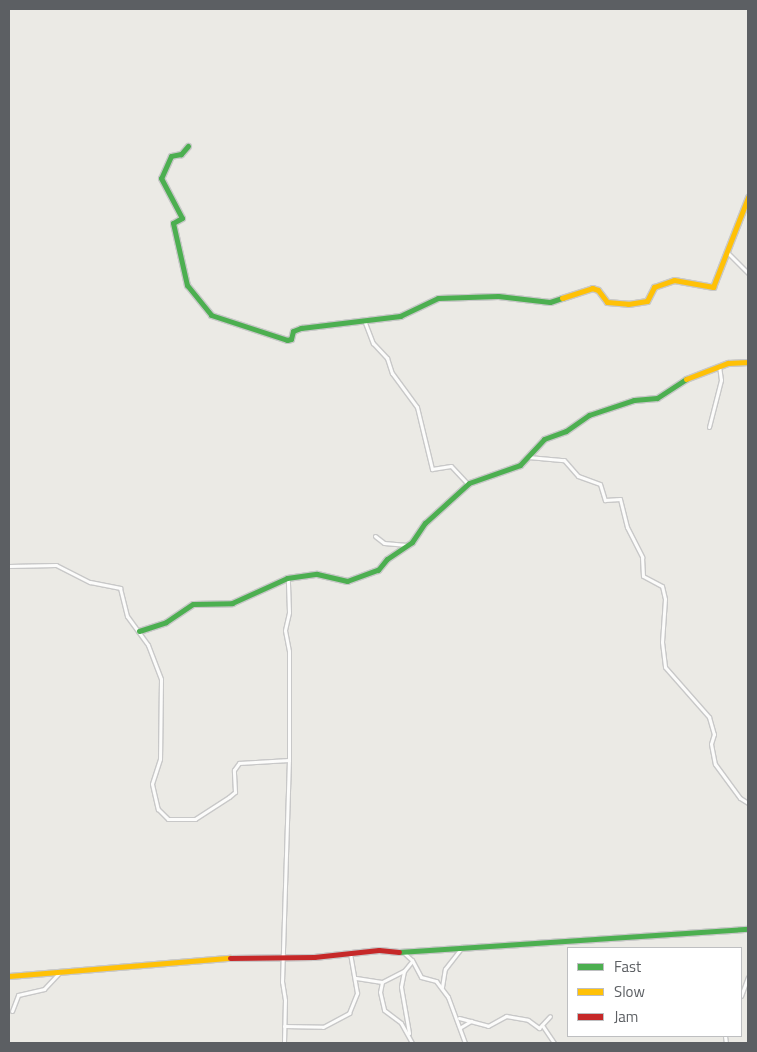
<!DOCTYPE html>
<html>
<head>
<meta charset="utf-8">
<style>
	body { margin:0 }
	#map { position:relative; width:757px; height:1052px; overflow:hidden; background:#ebeae5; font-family:"Titillium Web",sans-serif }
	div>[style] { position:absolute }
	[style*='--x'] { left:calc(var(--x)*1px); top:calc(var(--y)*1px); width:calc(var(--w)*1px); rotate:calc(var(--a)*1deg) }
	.roads { filter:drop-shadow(1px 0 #c8c8c8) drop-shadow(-1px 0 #c8c8c8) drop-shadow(0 1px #c8c8c8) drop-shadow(0 -1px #c8c8c8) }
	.street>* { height:3px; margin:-1.5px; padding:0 1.5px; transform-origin:1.5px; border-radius:1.5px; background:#fcfcfb }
	.fast>* { height:5px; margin:-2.5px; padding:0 2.5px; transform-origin:2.5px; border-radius:2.5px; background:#4caf50 }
	.slow>* { height:5px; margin:-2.5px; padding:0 2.5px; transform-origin:2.5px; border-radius:2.5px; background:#ffc107 }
	.jam>* { height:5px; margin:-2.5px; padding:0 2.5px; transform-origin:2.5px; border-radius:2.5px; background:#c62828 }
	span { translate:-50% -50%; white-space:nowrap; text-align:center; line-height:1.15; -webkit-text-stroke:4px #fff; paint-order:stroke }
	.frame { position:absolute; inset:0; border:10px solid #5c5f63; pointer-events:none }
	.legend { position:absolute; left:567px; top:947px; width:175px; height:90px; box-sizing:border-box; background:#fff; border:1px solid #bebfc1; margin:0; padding:6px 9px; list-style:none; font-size:15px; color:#5c5f63 }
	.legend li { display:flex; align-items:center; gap:10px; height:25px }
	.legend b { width:25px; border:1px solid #bebfc1 }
</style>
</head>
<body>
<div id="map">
	<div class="roads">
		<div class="street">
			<div style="--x:727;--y:252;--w:30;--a:45"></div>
			<div style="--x:364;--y:320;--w:25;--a:69"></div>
			<div style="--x:373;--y:343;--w:21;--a:47"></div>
			<div style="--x:387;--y:358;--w:16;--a:72"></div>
			<div style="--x:392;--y:373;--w:42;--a:53.7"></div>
			<div style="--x:417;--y:407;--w:64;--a:76.4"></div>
			<div style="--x:432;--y:469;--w:19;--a:-9"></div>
			<div style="--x:451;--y:466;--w:25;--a:47"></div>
			<div style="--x:709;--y:427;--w:49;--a:-75.7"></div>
			<div style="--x:721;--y:380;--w:14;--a:-98"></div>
			<div style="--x:528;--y:457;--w:36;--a:5"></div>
			<div style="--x:564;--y:460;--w:21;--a:49"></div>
			<div style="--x:578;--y:476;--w:23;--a:20"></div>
			<div style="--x:600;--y:484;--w:17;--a:73"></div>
			<div style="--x:605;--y:500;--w:15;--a:-4"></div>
			<div style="--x:620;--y:499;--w:29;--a:76"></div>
			<div style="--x:627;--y:527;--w:34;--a:63"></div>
			<div style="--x:642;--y:557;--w:19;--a:87"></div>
			<div style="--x:643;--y:576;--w:21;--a:28"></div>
			<div style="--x:662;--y:586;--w:13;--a:77"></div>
			<div style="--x:665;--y:599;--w:43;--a:94"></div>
			<div style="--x:662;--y:642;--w:25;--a:83"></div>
			<div style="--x:665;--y:667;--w:67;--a:48.7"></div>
			<div style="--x:709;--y:717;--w:18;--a:74"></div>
			<div style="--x:714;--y:734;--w:10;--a:107"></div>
			<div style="--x:711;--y:744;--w:20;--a:79"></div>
			<div style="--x:715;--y:764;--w:42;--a:53.7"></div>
			<div style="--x:740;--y:798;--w:9;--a:32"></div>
			<div style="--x:375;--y:536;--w:11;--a:38"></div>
			<div style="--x:384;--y:543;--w:23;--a:5"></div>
			<div style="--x:9;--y:566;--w:47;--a:-1.2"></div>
			<div style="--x:56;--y:565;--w:38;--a:27"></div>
			<div style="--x:90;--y:582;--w:31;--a:11"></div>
			<div style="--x:120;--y:588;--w:29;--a:76"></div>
			<div style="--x:127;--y:616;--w:36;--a:54"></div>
			<div style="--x:148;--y:645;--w:36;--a:69"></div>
			<div style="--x:161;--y:679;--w:80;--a:90.7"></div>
			<div style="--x:160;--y:759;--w:26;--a:108"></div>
			<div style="--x:152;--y:784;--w:26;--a:77"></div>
			<div style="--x:158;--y:809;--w:14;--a:45"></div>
			<div style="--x:168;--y:819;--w:27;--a:0"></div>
			<div style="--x:195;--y:819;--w:40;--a:-32.9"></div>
			<div style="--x:229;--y:797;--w:8;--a:-40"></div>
			<div style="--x:235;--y:792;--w:22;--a:-93"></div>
			<div style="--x:234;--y:770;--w:9;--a:-54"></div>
			<div style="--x:239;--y:763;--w:50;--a:-3.4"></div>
			<div style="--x:403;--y:952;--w:12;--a:42"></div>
			<div style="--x:412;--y:960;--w:19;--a:62"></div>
			<div style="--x:421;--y:977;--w:16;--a:15"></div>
			<div style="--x:436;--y:981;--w:20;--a:53"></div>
			<div style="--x:448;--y:997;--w:49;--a:69.7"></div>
			<div style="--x:404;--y:971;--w:16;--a:101"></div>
			<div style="--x:401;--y:987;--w:47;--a:80.1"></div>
			<div style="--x:356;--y:978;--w:26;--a:9"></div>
			<div style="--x:382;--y:982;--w:10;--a:101"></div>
			<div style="--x:380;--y:992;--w:18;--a:77"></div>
			<div style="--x:384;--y:1010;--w:21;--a:37"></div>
			<div style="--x:401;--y:1023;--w:23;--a:61"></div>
			<div style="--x:382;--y:982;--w:25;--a:-27"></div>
			<div style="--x:404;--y:971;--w:13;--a:-51"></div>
			<div style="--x:442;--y:987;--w:18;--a:-81"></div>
			<div style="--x:445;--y:969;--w:28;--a:-52"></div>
			<div style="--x:741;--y:996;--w:20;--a:-70"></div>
			<div style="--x:12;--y:1011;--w:17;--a:-69"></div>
			<div style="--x:18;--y:995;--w:27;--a:-13"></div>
			<div style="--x:44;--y:989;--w:22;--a:-47"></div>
			<div style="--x:459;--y:1018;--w:30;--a:15"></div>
			<div style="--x:488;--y:1026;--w:21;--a:-29"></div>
			<div style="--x:506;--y:1016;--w:22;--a:10"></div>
			<div style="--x:528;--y:1020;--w:14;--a:36"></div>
			<div style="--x:539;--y:1028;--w:16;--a:-47"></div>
			<div style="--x:542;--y:1025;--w:22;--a:56"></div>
			<div style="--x:284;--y:1026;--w:39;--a:1"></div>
			<div style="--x:323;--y:1027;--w:30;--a:-28"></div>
			<div style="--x:349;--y:1013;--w:22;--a:-68"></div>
			<div style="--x:357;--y:993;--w:39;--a:-100"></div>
			<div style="--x:461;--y:1027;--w:12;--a:-31"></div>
			<div style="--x:725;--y:1036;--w:7;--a:82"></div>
			<div style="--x:284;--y:1043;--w:43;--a:-88.7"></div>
			<div style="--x:285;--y:1000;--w:18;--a:-99"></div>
			<div style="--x:282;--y:982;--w:222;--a:-88.2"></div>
			<div style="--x:289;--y:760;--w:109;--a:-90"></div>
			<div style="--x:289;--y:651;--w:21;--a:-101"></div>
			<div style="--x:285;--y:630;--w:18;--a:-77"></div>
			<div style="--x:289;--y:612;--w:33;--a:-92"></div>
		</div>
		<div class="fast">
			<div style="--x:188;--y:146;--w:11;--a:131"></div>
			<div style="--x:181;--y:154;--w:10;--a:169"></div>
			<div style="--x:171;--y:156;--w:24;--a:114"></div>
			<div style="--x:161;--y:178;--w:45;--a:62.3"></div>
			<div style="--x:182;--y:218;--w:10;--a:151"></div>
			<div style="--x:173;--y:223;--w:64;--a:77.3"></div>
			<div style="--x:187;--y:285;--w:38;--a:51"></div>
			<div style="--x:211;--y:315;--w:80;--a:18.2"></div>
			<div style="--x:287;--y:340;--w:4;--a:-14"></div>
			<div style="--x:291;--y:339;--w:8;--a:-76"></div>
			<div style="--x:293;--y:331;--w:9;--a:-21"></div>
			<div style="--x:301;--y:328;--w:100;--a:-6.9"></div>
			<div style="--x:400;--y:316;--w:42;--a:-25.3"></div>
			<div style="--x:438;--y:298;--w:60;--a:-1.9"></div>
			<div style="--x:498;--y:296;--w:52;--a:6.6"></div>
			<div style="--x:550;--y:302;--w:13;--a:-18"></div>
			<div style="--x:139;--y:631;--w:28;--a:-18"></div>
			<div style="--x:166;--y:622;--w:32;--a:-34"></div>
			<div style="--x:193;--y:604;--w:39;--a:-1"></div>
			<div style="--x:232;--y:603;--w:60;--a:-24.4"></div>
			<div style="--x:287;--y:578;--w:30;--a:-8"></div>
			<div style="--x:317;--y:574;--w:31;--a:13"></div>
			<div style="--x:347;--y:581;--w:33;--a:-20"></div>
			<div style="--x:378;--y:570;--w:14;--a:-51"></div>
			<div style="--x:387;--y:559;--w:30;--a:-34"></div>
			<div style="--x:412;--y:542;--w:23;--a:-56"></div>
			<div style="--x:425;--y:523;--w:59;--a:-42.3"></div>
			<div style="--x:469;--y:483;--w:54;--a:-19.4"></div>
			<div style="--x:520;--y:465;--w:35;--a:-47"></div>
			<div style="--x:544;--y:439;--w:23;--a:-20"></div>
			<div style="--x:566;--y:431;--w:28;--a:-35"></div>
			<div style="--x:589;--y:415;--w:47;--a:-18.4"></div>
			<div style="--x:634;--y:400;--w:23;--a:-5"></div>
			<div style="--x:657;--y:398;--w:35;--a:-33"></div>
			<div style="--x:399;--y:952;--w:350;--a:-3.8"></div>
		</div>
		<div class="slow">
			<div style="--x:562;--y:298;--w:32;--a:-18"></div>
			<div style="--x:592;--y:288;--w:6;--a:18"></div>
			<div style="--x:598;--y:290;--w:15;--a:53"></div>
			<div style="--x:607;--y:302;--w:21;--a:5"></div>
			<div style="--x:628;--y:304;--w:19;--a:-9"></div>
			<div style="--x:647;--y:301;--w:16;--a:-63"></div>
			<div style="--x:654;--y:287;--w:21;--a:-19"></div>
			<div style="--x:674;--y:280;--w:40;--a:10"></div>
			<div style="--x:713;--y:287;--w:97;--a:-68.7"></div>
			<div style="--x:686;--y:379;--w:45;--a:-20.9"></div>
			<div style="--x:728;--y:363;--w:20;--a:-3"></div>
			<div style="--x:9;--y:976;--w:222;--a:-4.7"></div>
		</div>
		<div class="jam">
			<div style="--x:230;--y:958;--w:84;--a:-0.7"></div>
			<div style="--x:314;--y:957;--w:65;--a:-6.1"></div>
			<div style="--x:379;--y:950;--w:20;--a:6"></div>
		</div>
	</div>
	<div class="frame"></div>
	<ul class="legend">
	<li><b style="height:6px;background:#4caf50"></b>Fast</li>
	<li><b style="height:6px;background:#ffc107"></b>Slow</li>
	<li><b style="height:6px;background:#c62828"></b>Jam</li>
	</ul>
</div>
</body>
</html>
